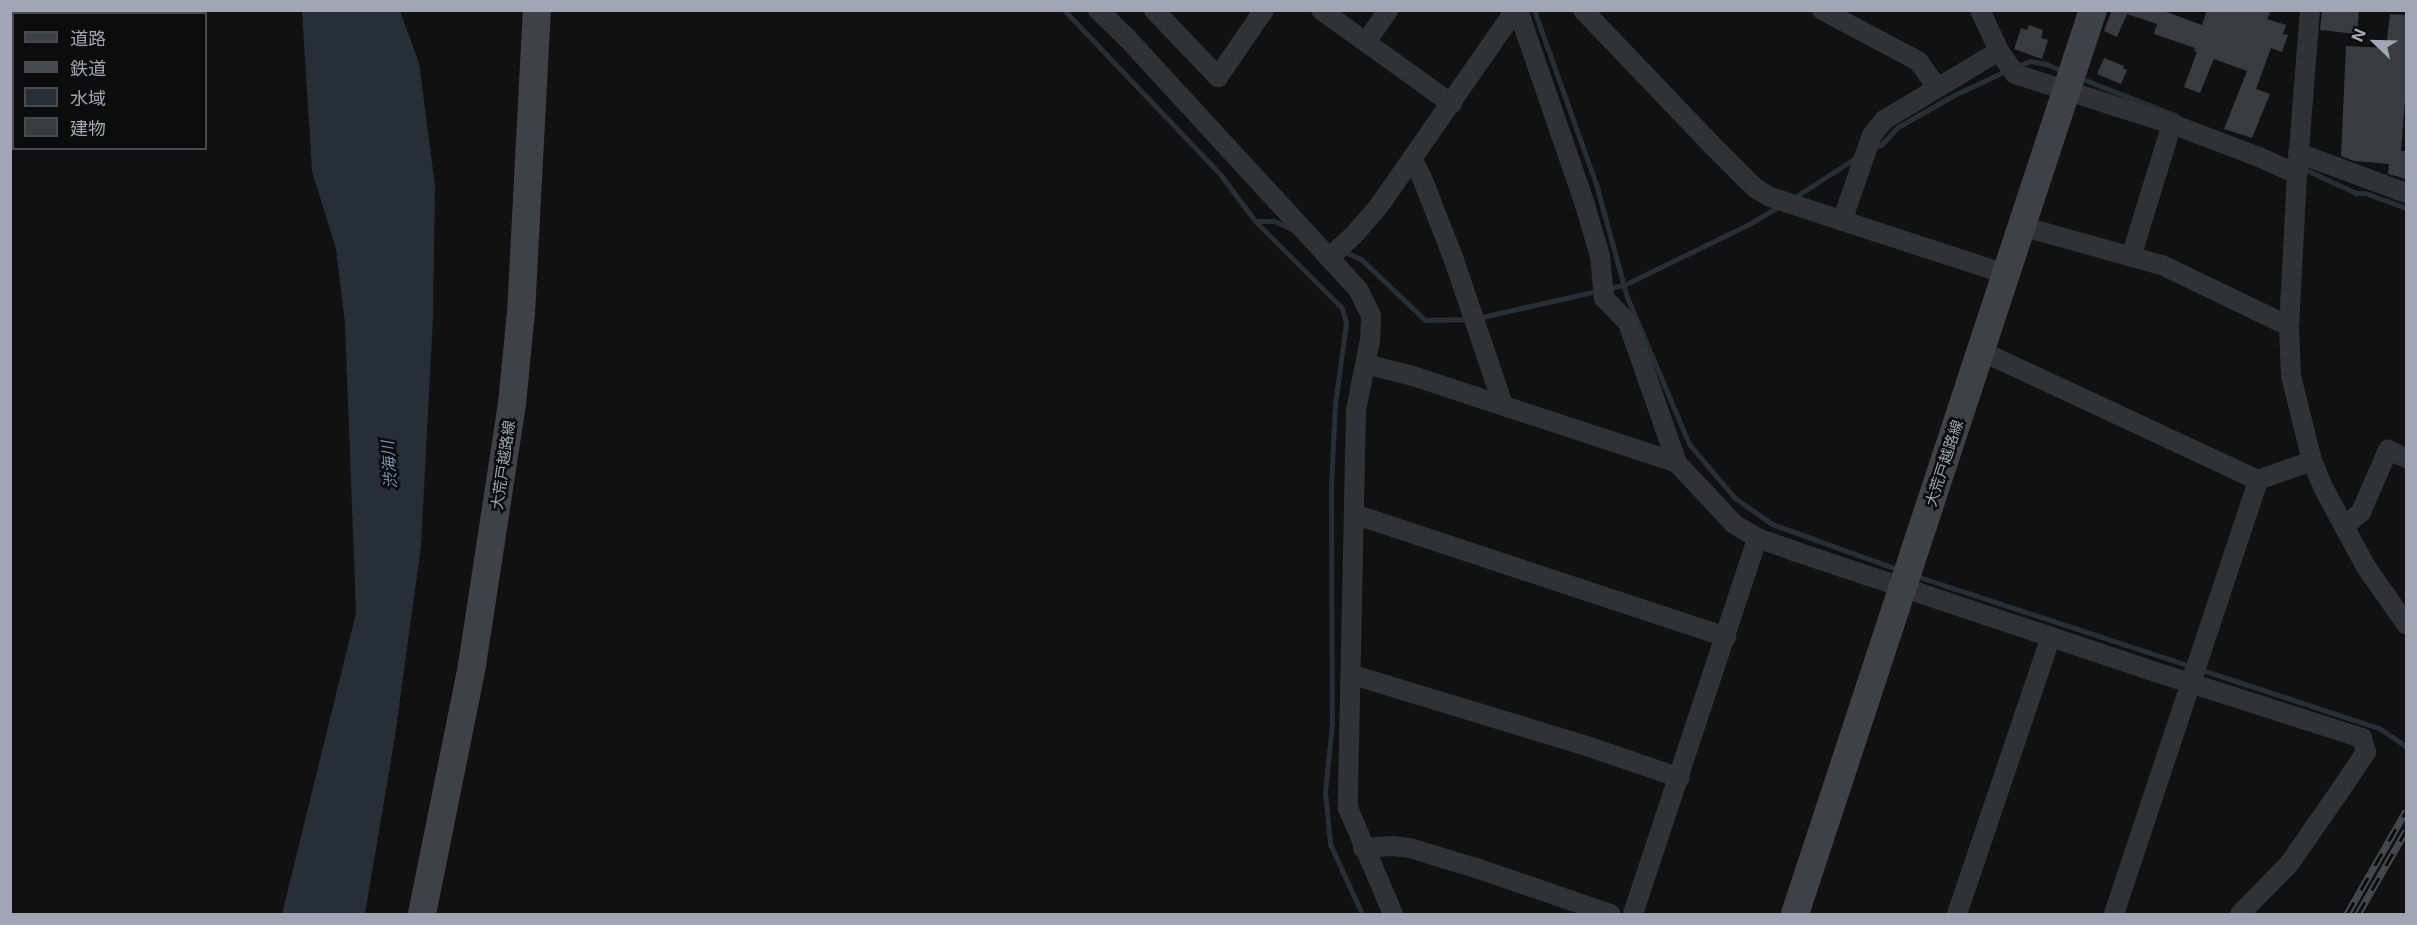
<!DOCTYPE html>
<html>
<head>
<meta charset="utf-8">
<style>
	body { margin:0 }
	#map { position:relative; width:2417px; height:925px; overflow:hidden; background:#111112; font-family:Inter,"Noto Sans JP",sans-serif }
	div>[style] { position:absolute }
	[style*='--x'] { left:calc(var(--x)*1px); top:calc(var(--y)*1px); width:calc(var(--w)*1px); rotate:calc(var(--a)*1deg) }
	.water>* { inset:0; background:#262f37 }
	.stream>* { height:5px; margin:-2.5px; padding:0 2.5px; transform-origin:2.5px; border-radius:2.5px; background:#262f37 }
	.building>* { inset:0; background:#3a3b41 }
	.minor>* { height:20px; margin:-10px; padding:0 10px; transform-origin:10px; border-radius:10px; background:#313238 }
	.secondary>* { height:28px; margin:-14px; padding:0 14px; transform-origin:14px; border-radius:14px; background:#3f4148 }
	.rail>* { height:7px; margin-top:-3.5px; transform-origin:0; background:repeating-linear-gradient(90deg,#0c0c0d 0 14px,#484a51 0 28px); box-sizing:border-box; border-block:2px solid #484a51 }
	span { translate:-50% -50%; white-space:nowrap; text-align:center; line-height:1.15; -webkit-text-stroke:5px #0c0c0d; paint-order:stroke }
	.street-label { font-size:15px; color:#a0a6b5 }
	.water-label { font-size:16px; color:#7393b4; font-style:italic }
	.frame { position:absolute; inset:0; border:12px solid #a0a6b5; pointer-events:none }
	.legend { position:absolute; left:12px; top:12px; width:195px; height:138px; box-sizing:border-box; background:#0c0c0d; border:2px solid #474a50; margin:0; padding:8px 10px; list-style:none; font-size:18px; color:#a0a6b5 }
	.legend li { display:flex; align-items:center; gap:12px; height:30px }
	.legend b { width:30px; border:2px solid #474a50 }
	.north { position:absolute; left:2345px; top:12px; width:60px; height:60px; -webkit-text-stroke:4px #0c0c0d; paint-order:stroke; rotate:293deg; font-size:16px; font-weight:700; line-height:24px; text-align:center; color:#a0a6b5 }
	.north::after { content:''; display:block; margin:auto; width:21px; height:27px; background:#a0a6b5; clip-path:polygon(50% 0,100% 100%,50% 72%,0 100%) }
</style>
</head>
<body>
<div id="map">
	<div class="water">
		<div style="clip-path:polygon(302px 11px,400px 11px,419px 63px,435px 186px,433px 318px,421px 546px,395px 736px,365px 914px,282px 914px,356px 613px,345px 323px,336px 249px,312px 171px)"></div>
	</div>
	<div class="stream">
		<div style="--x:1064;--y:10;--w:226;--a:46.4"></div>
		<div style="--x:1220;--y:174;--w:59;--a:53.3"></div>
		<div style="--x:1255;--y:221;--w:123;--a:45"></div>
		<div style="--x:1342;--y:308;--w:16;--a:75"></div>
		<div style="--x:1346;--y:323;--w:82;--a:97.7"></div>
		<div style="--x:1335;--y:404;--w:81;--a:92.8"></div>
		<div style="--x:1331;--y:485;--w:238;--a:89.8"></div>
		<div style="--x:1332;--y:723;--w:69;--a:95.8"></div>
		<div style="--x:1325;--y:792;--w:52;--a:84.5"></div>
		<div style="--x:1330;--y:844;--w:77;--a:65.4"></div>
		<div style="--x:1534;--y:10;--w:185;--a:70.4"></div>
		<div style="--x:1596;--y:184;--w:117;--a:74.7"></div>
		<div style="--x:1627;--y:297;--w:160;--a:67.1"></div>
		<div style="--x:1689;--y:444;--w:71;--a:49.6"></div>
		<div style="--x:1735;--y:498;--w:45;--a:35.1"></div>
		<div style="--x:1772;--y:524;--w:135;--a:19.9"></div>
		<div style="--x:2015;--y:67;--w:16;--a:-22"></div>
		<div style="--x:2030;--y:61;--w:16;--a:11"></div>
		<div style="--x:2046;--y:64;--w:18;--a:22"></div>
		<div style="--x:2080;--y:78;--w:104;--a:21.4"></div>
		<div style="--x:1873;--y:148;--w:9;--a:-21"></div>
		<div style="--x:1881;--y:145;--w:25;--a:-47"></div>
		<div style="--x:1898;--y:127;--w:64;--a:-29.7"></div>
		<div style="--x:1954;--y:95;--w:57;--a:-24.8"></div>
		<div style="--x:2302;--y:168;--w:60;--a:24.8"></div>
		<div style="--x:2356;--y:193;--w:9;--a:0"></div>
		<div style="--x:2365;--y:193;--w:44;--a:20.1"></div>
		<div style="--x:1792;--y:199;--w:77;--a:-32.9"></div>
		<div style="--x:1255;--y:221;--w:19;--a:0"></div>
		<div style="--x:1274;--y:221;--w:20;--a:24"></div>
		<div style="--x:1342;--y:251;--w:21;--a:23"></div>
		<div style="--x:1361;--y:259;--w:88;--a:43.6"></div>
		<div style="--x:1425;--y:320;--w:48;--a:-1.2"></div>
		<div style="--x:1473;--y:319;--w:155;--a:-12.7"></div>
		<div style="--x:1624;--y:285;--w:141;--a:-26"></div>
		<div style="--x:1751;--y:223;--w:35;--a:-31"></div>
		<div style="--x:1916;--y:576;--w:487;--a:18.2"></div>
		<div style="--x:2379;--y:728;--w:32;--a:34"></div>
	</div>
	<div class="building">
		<div style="clip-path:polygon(2112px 10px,2161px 10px,2202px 25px,2207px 10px,2271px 10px,2267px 19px,2286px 25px,2283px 34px,2288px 35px,2282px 52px,2271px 48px,2256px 89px,2270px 94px,2252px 138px,2224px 129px,2247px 71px,2214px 59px,2200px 93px,2184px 87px,2197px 52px,2194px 51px,2195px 48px,2154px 34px,2157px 24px,2127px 14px,2117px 37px,2104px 31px)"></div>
		<div style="clip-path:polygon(2322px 10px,2359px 10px,2357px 34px,2320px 30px)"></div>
		<div style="clip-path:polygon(2390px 14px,2406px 15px,2406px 86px,2401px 151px,2406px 151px,2406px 179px,2388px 174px,2389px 164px,2354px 161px,2341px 156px,2346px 46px,2386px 48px)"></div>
		<div style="clip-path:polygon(2029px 25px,2043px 30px,2041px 38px,2048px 40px,2042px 59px,2014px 49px,2021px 28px,2027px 30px)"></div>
		<div style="clip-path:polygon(2104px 58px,2124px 66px,2123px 68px,2127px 70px,2121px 84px,2097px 74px)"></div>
	</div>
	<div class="minor">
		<div style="--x:1098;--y:10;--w:40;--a:44"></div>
		<div style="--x:1127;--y:38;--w:341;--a:47.4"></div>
		<div style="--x:1358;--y:289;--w:30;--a:64"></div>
		<div style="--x:1371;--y:316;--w:24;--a:92"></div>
		<div style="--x:1370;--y:340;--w:71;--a:101.3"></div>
		<div style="--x:1356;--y:410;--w:398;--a:91.2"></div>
		<div style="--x:1348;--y:808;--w:115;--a:67"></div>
		<div style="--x:1154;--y:10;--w:93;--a:46.3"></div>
		<div style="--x:1218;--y:77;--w:81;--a:-55.5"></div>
		<div style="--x:1321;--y:10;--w:161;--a:35.7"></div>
		<div style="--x:1518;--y:10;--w:206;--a:71"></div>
		<div style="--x:1585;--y:205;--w:53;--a:73.6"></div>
		<div style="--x:1600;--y:256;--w:42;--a:84.6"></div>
		<div style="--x:1604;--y:298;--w:35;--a:46"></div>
		<div style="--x:1628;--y:323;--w:148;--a:70.7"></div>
		<div style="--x:1677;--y:463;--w:83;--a:46.9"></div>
		<div style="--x:1734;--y:524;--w:27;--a:31"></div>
		<div style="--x:1757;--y:538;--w:39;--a:19"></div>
		<div style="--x:1794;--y:551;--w:368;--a:18.5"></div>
		<div style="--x:2143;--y:668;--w:230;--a:17.7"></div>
		<div style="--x:2362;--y:738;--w:15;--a:74"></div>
		<div style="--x:2366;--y:752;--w:52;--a:124"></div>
		<div style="--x:2337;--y:795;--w:84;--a:124.8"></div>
		<div style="--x:2289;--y:864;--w:70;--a:134.4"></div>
		<div style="--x:1583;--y:10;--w:185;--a:46.3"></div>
		<div style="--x:1711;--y:144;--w:62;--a:45"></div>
		<div style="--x:1755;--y:188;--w:17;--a:31"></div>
		<div style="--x:1770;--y:197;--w:248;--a:18.1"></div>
		<div style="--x:1822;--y:10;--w:109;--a:28"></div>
		<div style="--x:1918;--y:61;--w:32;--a:54"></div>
		<div style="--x:1980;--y:10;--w:45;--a:65.1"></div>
		<div style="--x:1999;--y:51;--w:28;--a:55"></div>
		<div style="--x:2015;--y:74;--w:165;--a:17.7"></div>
		<div style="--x:2172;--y:124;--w:93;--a:20.8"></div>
		<div style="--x:2259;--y:157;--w:42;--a:24.1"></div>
		<div style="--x:2310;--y:10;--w:165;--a:94.5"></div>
		<div style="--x:2297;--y:174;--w:152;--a:93"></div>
		<div style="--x:2289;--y:326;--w:50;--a:87.7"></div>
		<div style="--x:2291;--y:376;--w:88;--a:76.1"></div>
		<div style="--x:2312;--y:461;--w:30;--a:67"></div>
		<div style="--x:2324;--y:489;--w:89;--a:61.7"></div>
		<div style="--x:2366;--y:567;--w:70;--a:54.9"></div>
		<div style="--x:1366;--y:42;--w:39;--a:-55"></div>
		<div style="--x:2298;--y:153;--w:115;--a:20.3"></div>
		<div style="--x:1412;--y:159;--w:21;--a:62"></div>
		<div style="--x:1422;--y:178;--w:85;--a:68.6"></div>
		<div style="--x:1453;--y:257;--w:156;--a:71.3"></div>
		<div style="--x:1842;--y:221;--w:91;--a:-70.8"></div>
		<div style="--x:1872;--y:135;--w:19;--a:-51"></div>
		<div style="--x:1884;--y:120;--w:134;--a:-31"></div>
		<div style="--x:2021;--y:226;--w:146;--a:15.5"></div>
		<div style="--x:2162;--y:265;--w:141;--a:25.7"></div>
		<div style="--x:2131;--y:257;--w:139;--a:-72.9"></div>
		<div style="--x:1329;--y:258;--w:33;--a:-43"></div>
		<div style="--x:1353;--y:236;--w:40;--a:-49"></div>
		<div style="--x:1379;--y:206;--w:239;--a:-55.2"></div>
		<div style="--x:1981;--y:351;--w:306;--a:25"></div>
		<div style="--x:2258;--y:480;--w:57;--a:-19.4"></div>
		<div style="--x:1365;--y:364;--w:49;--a:14"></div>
		<div style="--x:1413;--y:376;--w:278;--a:18.2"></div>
		<div style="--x:1354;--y:514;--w:392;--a:18.3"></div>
		<div style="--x:2344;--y:527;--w:23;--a:-41"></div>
		<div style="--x:2361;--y:512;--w:68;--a:-66.5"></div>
		<div style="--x:2388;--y:450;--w:20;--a:24"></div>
		<div style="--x:1353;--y:675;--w:245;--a:16.9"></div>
		<div style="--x:1587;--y:746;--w:98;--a:19"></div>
		<div style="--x:1363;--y:848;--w:29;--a:-4"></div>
		<div style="--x:1392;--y:846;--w:18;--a:6"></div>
		<div style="--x:1410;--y:848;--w:69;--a:16.9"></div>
		<div style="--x:1476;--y:868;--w:142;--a:18.9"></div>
		<div style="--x:1633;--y:914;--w:396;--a:-71.7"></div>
		<div style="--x:1957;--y:914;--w:293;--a:-71.3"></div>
		<div style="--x:2114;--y:914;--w:457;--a:-71.6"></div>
	</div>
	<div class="secondary">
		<div style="--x:422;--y:914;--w:254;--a:-78.6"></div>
		<div style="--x:472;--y:665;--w:264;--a:-81.3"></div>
		<div style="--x:512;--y:404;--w:91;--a:-84.4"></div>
		<div style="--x:521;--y:313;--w:303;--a:-87"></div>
		<div style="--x:1795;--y:914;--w:952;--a:-71.76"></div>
	</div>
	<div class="rail">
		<div style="--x:2347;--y:914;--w:119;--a:-60.2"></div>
		<div style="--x:2358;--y:914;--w:96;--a:-60"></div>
	</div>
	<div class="street-label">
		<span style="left:1944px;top:463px;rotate:-72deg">大荒戸越路線</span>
		<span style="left:503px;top:465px;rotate:-82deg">大荒戸越路線</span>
	</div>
	<div class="water-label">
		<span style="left:389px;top:465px;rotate:-94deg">渋海川</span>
	</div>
	<div class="frame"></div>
	<ul class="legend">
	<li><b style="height:8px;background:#3f4148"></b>道路</li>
	<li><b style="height:8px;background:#484a51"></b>鉄道</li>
	<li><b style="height:16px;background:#262f37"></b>水域</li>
	<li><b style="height:16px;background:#3a3b41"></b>建物</li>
	</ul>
	<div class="north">N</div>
</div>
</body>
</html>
